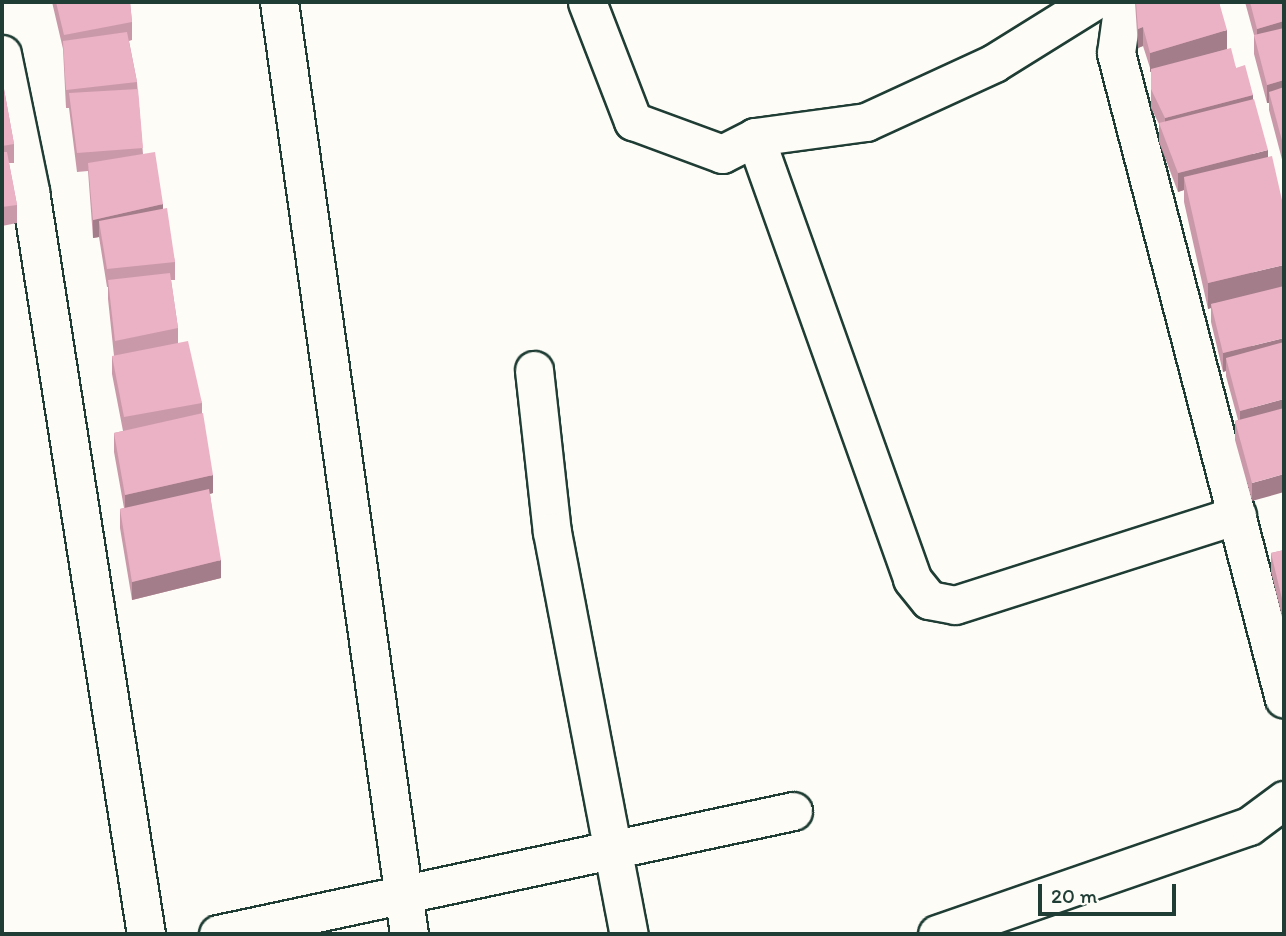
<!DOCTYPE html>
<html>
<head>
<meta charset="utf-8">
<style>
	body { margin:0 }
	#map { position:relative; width:1286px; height:936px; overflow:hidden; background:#fdfcf7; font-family:Itim,sans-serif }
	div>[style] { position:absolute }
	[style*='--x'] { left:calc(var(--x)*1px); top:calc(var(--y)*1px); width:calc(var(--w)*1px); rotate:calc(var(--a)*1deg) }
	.roads { filter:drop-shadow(2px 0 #1f3d34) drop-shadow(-2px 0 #1f3d34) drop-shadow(0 2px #1f3d34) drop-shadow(0 -2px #1f3d34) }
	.street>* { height:37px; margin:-18.5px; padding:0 18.5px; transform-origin:18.5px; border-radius:18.5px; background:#fdfcf7 }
	.wall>* { inset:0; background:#ca99a9 }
	.shaded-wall>* { inset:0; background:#a47d8a }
	.building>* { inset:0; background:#ebb2c5 }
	span { translate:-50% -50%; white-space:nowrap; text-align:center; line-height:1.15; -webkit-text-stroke:5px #fdfcf7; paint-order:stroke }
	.frame { position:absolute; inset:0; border:4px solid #1f3d34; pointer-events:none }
	.scale { position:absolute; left:1038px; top:884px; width:138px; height:32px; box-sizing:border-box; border:4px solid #1f3d34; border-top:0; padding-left:9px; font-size:21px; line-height:24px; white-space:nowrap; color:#1f3d34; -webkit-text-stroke:5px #fdfcf7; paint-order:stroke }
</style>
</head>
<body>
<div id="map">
	<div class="roads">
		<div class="street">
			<div style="--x:279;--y:2;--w:941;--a:82.06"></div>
			<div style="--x:587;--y:2;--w:128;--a:68.9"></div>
			<div style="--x:633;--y:121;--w:95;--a:20.3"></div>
			<div style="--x:722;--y:154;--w:37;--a:-27"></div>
			<div style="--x:755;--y:137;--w:112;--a:-7.7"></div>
			<div style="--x:866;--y:122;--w:141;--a:-24.7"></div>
			<div style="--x:994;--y:63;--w:115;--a:-31.9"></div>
			<div style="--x:1123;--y:2;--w:51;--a:97.8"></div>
			<div style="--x:1116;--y:53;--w:667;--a:75.42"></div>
			<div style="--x:2;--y:54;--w:140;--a:78.4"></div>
			<div style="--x:30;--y:191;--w:752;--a:81.13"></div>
			<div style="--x:755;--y:137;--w:469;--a:70.4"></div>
			<div style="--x:912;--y:579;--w:27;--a:51"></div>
			<div style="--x:929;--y:600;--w:26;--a:11"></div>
			<div style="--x:955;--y:605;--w:296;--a:-17.7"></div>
			<div style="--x:534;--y:370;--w:163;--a:83.7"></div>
			<div style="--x:552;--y:532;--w:409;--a:79.2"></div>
			<div style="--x:218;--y:934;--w:588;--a:-12.07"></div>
			<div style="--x:937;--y:934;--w:330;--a:-19.1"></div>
			<div style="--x:1249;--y:826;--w:44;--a:-36.6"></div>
		</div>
	</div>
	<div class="wall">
		<div style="clip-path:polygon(52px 2px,130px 2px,132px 22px,132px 40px,129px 41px,137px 82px,143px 154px,163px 209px,175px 262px,175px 280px,171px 280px,178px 328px,178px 343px,202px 403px,202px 414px,213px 493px,210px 494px,221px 578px,132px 600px,120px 528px,120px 509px,124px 508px,114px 452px,114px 433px,123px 431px,112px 374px,112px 356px,114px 356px,108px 299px,108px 287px,107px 287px,99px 237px,93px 238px,88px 171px,77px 172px,69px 108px,66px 108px,63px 49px)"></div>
		<div style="clip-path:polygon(1135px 2px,1219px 2px,1227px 49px,1236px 68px,1253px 95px,1252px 501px,1235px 440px,1235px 421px,1238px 420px,1226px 376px,1226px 371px,1223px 372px,1211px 322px,1211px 308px,1208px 309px,1184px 202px,1184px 190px,1178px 192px,1159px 142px,1159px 124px,1151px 108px,1151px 71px,1143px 46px,1138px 48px)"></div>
		<div style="clip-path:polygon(1245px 2px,1284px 2px,1284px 167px,1269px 110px,1269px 103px,1267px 103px,1254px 54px,1254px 35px)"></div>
		<div style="clip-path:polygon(2px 78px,14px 144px,14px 163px,9px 163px,17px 205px,17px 223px,2px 226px)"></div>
		<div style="clip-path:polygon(1284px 550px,1284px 625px,1271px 572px,1271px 553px)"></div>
	</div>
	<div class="shaded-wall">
		<div style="clip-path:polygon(1284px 21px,1284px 39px,1257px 47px,1257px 29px)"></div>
		<div style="clip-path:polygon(1143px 27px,1143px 46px,1138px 48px,1138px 29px)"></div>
		<div style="clip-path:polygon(1227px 30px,1227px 49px,1150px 72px,1150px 53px)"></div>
		<div style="clip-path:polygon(1284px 80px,1284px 99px,1269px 92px,1269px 103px,1267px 103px,1267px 85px)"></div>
		<div style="clip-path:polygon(1253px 95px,1253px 113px,1165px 137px,1165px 118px)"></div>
		<div style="clip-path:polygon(1268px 150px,1268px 169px,1184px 177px,1184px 190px,1178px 192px,1178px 173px)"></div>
		<div style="clip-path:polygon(163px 204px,163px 223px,99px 221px,99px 237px,93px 238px,93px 220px)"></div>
		<div style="clip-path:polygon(1284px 265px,1284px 291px,1211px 304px,1211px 308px,1208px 309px,1208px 283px)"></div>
		<div style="clip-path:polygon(1284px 338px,1284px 356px,1226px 358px,1226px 371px,1223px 372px,1223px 353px)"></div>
		<div style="clip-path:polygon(1284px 399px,1284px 417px,1240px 429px,1240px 411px)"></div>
		<div style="clip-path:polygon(1284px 474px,1284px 492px,1252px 501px,1252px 483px)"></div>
		<div style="clip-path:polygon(213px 475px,213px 493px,125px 513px,125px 495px)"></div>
		<div style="clip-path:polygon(221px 560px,221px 578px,132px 600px,132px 582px)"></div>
	</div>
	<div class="building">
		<div style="clip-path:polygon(56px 2px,130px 2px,132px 22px,64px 35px)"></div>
		<div style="clip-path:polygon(1136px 2px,1219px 2px,1227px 30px,1150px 53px,1143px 27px,1138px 29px)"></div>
		<div style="clip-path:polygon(1250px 2px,1284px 2px,1284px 21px,1257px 29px)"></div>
		<div style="clip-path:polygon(1284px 28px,1284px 80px,1267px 85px,1254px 35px)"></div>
		<div style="clip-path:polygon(127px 32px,137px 82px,66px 90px,63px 41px)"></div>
		<div style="clip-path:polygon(1231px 48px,1236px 68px,1245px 65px,1253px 95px,1165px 118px,1151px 89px,1151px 69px)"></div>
		<div style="clip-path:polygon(2px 78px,14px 144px,2px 146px)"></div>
		<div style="clip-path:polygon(1284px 87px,1284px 148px,1269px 92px)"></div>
		<div style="clip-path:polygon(138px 89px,143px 148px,77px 153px,69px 93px)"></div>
		<div style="clip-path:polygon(1254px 99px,1268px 150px,1178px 173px,1159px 123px)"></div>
		<div style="clip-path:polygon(2px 152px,7px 152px,17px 205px,2px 207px)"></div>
		<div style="clip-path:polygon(155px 152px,163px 204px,93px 220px,88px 163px)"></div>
		<div style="clip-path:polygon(1272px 156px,1284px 209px,1284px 265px,1208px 283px,1184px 177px)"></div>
		<div style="clip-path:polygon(167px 208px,175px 262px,107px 269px,99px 221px)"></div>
		<div style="clip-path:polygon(170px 273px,178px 328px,115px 341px,108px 280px)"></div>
		<div style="clip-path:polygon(1284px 286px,1284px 338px,1223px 353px,1211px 304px)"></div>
		<div style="clip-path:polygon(188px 341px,202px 403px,124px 417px,112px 356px)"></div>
		<div style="clip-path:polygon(1284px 342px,1284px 399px,1240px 411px,1226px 358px)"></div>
		<div style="clip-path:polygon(1284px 408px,1284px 474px,1252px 483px,1235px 421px)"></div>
		<div style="clip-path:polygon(203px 413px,213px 475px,125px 495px,114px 433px)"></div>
		<div style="clip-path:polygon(209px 489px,221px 560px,132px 582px,120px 509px)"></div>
		<div style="clip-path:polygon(1284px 550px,1284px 607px,1271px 553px)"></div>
	</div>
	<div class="frame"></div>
	<div class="scale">20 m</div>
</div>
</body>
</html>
